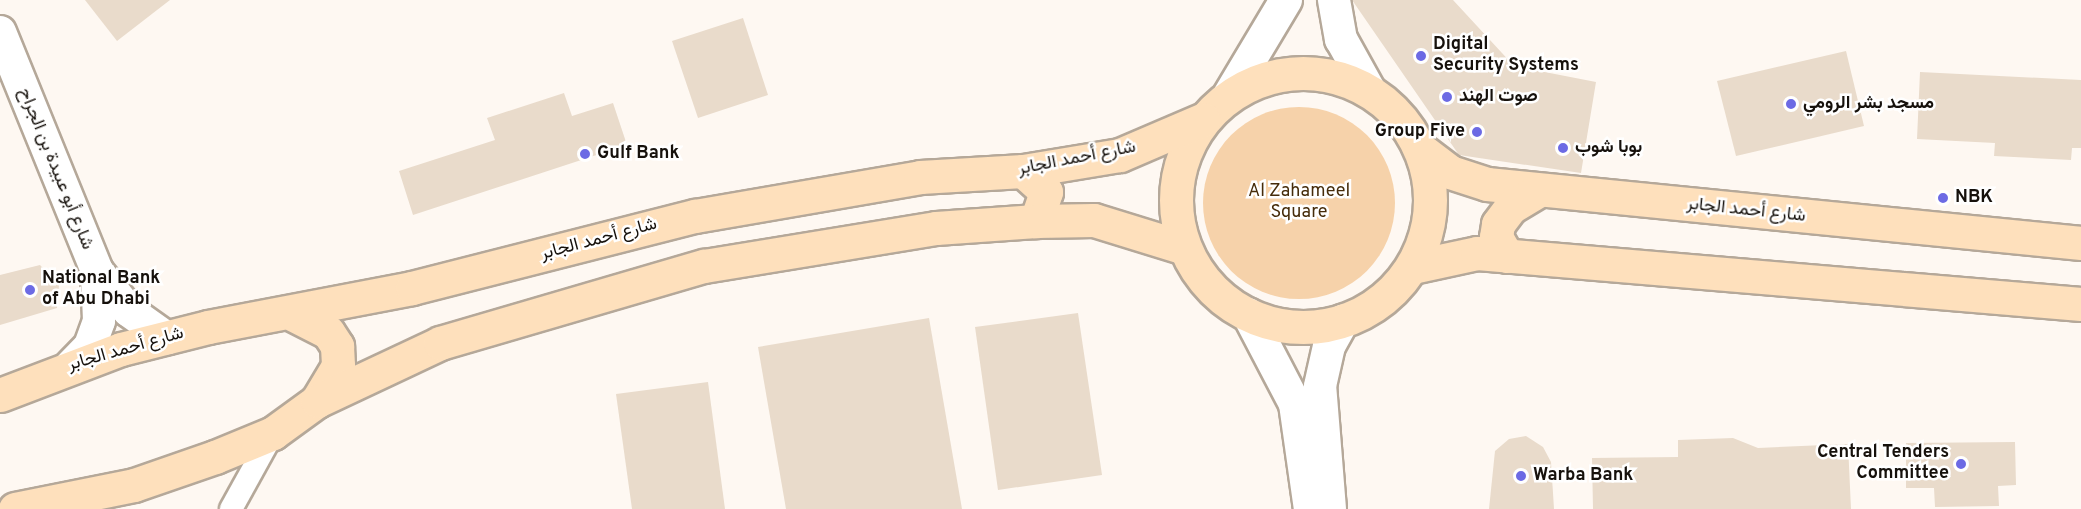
<!DOCTYPE html>
<html>
<head>
<meta charset="utf-8">
<style>
	body { margin:0 }
	#map { position:relative; width:2081px; height:509px; overflow:hidden; background:#fef8f2; font-family:Overpass,Vazirmatn,sans-serif }
	div>[style] { position:absolute }
	[style*='--x'] { left:calc(var(--x)*1px); top:calc(var(--y)*1px); width:calc(var(--w)*1px); rotate:calc(var(--a)*1deg) }
	.green>* { inset:0; background:#f6d2aa }
	.round { border-radius:50% }
	.building>* { inset:0; background:#e9dbcb }
	.roads { filter:drop-shadow(2px 0 #b5a899) drop-shadow(-2px 0 #b5a899) drop-shadow(0 2px #b5a899) drop-shadow(0 -2px #b5a899) }
	.street>* { height:22px; margin:-11px; padding:0 11px; transform-origin:11px; border-radius:11px; background:#fff }
	.secondary>* { height:32px; margin:-16px; padding:0 16px; transform-origin:16px; border-radius:16px; background:#fff }
	.primary>* { height:33px; margin:-16.5px; padding:0 16.5px; transform-origin:16.5px; border-radius:16.5px; background:#fee0bc }
	.primary>.ring { margin:-16.5px; padding:0; box-sizing:content-box; background:none; border:33px solid #fee0bc; border-radius:50% }
	.dots>* { width:16px; height:16px; translate:-50% -50%; box-sizing:border-box; border:3px solid #fff; border-radius:50% }
	span { translate:-50% -50%; white-space:nowrap; text-align:center; line-height:1.15; -webkit-text-stroke:5px #fff; paint-order:stroke }
	.poi-label { font-size:18px; color:#16110c; font-weight:700 }
	.left { translate:0 -50%; text-align:left }
	.right { translate:-100% -50%; text-align:right }
	.street-label { font-size:18px; color:#16110c }
	.park-label { font-size:18px; color:#462c0a }
</style>
</head>
<body>
<div id="map">
	<div class="green">
		<div class="round" style="left:1203px;top:107px;width:192px;height:192px"></div>
	</div>
	<div class="building">
		<div style="clip-path:polygon(85px 0,170px 0,117px 41px)"></div>
		<div style="clip-path:polygon(1352px 0,1453px 0,1514px 66px,1596px 82px,1581px 173px,1459px 155px)"></div>
		<div style="clip-path:polygon(743px 18px,768px 95px,698px 118px,672px 41px)"></div>
		<div style="clip-path:polygon(1846px 51px,1864px 126px,1736px 156px,1717px 81px)"></div>
		<div style="clip-path:polygon(1920px 72px,2081px 80px,2081px 148px,2072px 148px,2071px 160px,1994px 156px,1995px 143px,1917px 139px)"></div>
		<div style="clip-path:polygon(564px 93px,572px 116px,613px 103px,627px 145px,413px 215px,399px 171px,495px 140px,487px 118px)"></div>
		<div style="clip-path:polygon(40px 265px,59px 285px,57px 308px,0 325px,0 275px)"></div>
		<div style="clip-path:polygon(1078px 313px,1102px 475px,998px 490px,975px 327px)"></div>
		<div style="clip-path:polygon(929px 318px,962px 509px,786px 509px,758px 347px)"></div>
		<div style="clip-path:polygon(708px 382px,725px 509px,632px 509px,616px 394px)"></div>
		<div style="clip-path:polygon(1526px 436px,1543px 447px,1551px 462px,1554px 509px,1489px 509px,1495px 451px,1509px 439px)"></div>
		<div style="clip-path:polygon(1733px 438px,1758px 448px,1848px 444px,1851px 509px,1593px 509px,1592px 458px,1678px 457px,1678px 440px)"></div>
		<div style="clip-path:polygon(2015px 442px,2016px 485px,1998px 486px,1999px 506px,1935px 507px,1934px 488px,1906px 488px,1906px 443px)"></div>
	</div>
	<div class="roads">
		<div class="street">
			<div style="--x:231;--y:509;--w:87;--a:-61.1"></div>
		</div>
		<div class="secondary">
			<div style="--x:1334;--y:0;--w:40;--a:80"></div>
			<div style="--x:1341;--y:39;--w:60;--a:60.9"></div>
			<div style="--x:0;--y:32;--w:258;--a:67.9"></div>
			<div style="--x:97;--y:271;--w:50;--a:87.7"></div>
			<div style="--x:99;--y:321;--w:27;--a:110"></div>
			<div style="--x:90;--y:346;--w:28;--a:134"></div>
			<div style="--x:1228;--y:97;--w:113;--a:-59.1"></div>
			<div style="--x:97;--y:271;--w:51;--a:51.3"></div>
			<div style="--x:129;--y:311;--w:47;--a:35.4"></div>
			<div style="--x:1248;--y:314;--w:102;--a:62.4"></div>
			<div style="--x:1295;--y:404;--w:106;--a:81.9"></div>
			<div style="--x:1330;--y:509;--w:123;--a:-94.6"></div>
			<div style="--x:1320;--y:386;--w:41;--a:-77.3"></div>
			<div style="--x:1329;--y:346;--w:29;--a:-61"></div>
		</div>
		<div class="primary">
			<div class="ring" style="left:1176px;top:73px;width:221px;height:221px"></div>
			<div style="--x:1420;--y:149;--w:38;--a:37"></div>
			<div style="--x:1450;--y:172;--w:39;--a:18"></div>
			<div style="--x:1487;--y:184;--w:597;--a:5.67"></div>
			<div style="--x:1023;--y:171;--w:31;--a:42"></div>
			<div style="--x:1046;--y:192;--w:31;--a:109"></div>
			<div style="--x:1507;--y:256;--w:22;--a:-120"></div>
			<div style="--x:1496;--y:237;--w:13;--a:-81"></div>
			<div style="--x:1498;--y:224;--w:21;--a:-53"></div>
			<div style="--x:1511;--y:207;--w:33;--a:-31"></div>
			<div style="--x:1412;--y:267;--w:66;--a:-12.2"></div>
			<div style="--x:1477;--y:253;--w:606;--a:4.83"></div>
			<div style="--x:294;--y:315;--w:38;--a:27"></div>
			<div style="--x:328;--y:332;--w:17;--a:57"></div>
			<div style="--x:337;--y:346;--w:20;--a:87"></div>
			<div style="--x:338;--y:366;--w:41;--a:121"></div>
			<div style="--x:0;--y:395;--w:129;--a:-20.8"></div>
			<div style="--x:121;--y:349;--w:90;--a:-14.2"></div>
			<div style="--x:208;--y:327;--w:208;--a:-10.8"></div>
			<div style="--x:412;--y:288;--w:292;--a:-14.3"></div>
			<div style="--x:695;--y:216;--w:228;--a:-9.8"></div>
			<div style="--x:920;--y:177;--w:103;--a:-3.3"></div>
			<div style="--x:1023;--y:171;--w:98;--a:-9.4"></div>
			<div style="--x:1120;--y:155;--w:91;--a:-23.2"></div>
			<div style="--x:15;--y:509;--w:121;--a:-11.4"></div>
			<div style="--x:134;--y:485;--w:86;--a:-19.1"></div>
			<div style="--x:215;--y:457;--w:63;--a:-22.5"></div>
			<div style="--x:273;--y:433;--w:54;--a:-36"></div>
			<div style="--x:317;--y:401;--w:136;--a:-25.2"></div>
			<div style="--x:440;--y:343;--w:275;--a:-16.3"></div>
			<div style="--x:704;--y:266;--w:235;--a:-9.3"></div>
			<div style="--x:936;--y:228;--w:100;--a:-4"></div>
			<div style="--x:1036;--y:221;--w:58;--a:-1"></div>
			<div style="--x:1094;--y:220;--w:95;--a:17.1"></div>
		</div>
	</div>
	<div class="dots">
		<div style="left:1421px;top:56px;background:#6c6ae4"></div>
		<div style="left:1447px;top:97px;background:#6c6ae4"></div>
		<div style="left:1791px;top:104px;background:#6c6ae4"></div>
		<div style="left:1477px;top:132px;background:#6c6ae4"></div>
		<div style="left:1563px;top:148px;background:#6c6ae4"></div>
		<div style="left:585px;top:154px;background:#6c6ae4"></div>
		<div style="left:1943px;top:198px;background:#6c6ae4"></div>
		<div style="left:30px;top:290px;background:#6c6ae4"></div>
		<div style="left:1961px;top:464px;background:#6c6ae4"></div>
		<div style="left:1521px;top:476px;background:#6c6ae4"></div>
	</div>
	<div class="poi-label">
		<span class="left" style="left:1433px;top:56px">Digital<br>Security Systems</span>
		<span class="left" style="left:1459px;top:97px">صوت الهند</span>
		<span class="left" style="left:1803px;top:104px">مسجد بشر الرومي</span>
		<span class="right" style="left:1465px;top:132px">Group Five</span>
		<span class="left" style="left:1575px;top:148px">بوبا شوب</span>
		<span class="left" style="left:597px;top:154px">Gulf Bank</span>
		<span class="left" style="left:1955px;top:198px">NBK</span>
		<span class="left" style="left:42px;top:290px">National Bank<br>of Abu Dhabi</span>
		<span class="right" style="left:1949px;top:464px">Central Tenders<br>Committee</span>
		<span class="left" style="left:1533px;top:476px">Warba Bank</span>
	</div>
	<div class="street-label">
		<span style="left:1077px;top:159px;rotate:-11deg">شارع أحمد الجابر</span>
		<span style="left:55px;top:169px;rotate:68deg">شارع أبو عبيدة بن الجراح</span>
		<span style="left:1746px;top:211px;rotate:6deg">شارع أحمد الجابر</span>
		<span style="left:599px;top:240px;rotate:-15deg">شارع أحمد الجابر</span>
		<span style="left:126px;top:350px;rotate:-16deg">شارع أحمد الجابر</span>
	</div>
	<div class="park-label">
		<span style="left:1299px;top:203px">Al Zahameel<br>Square</span>
	</div>
</div>
</body>
</html>
